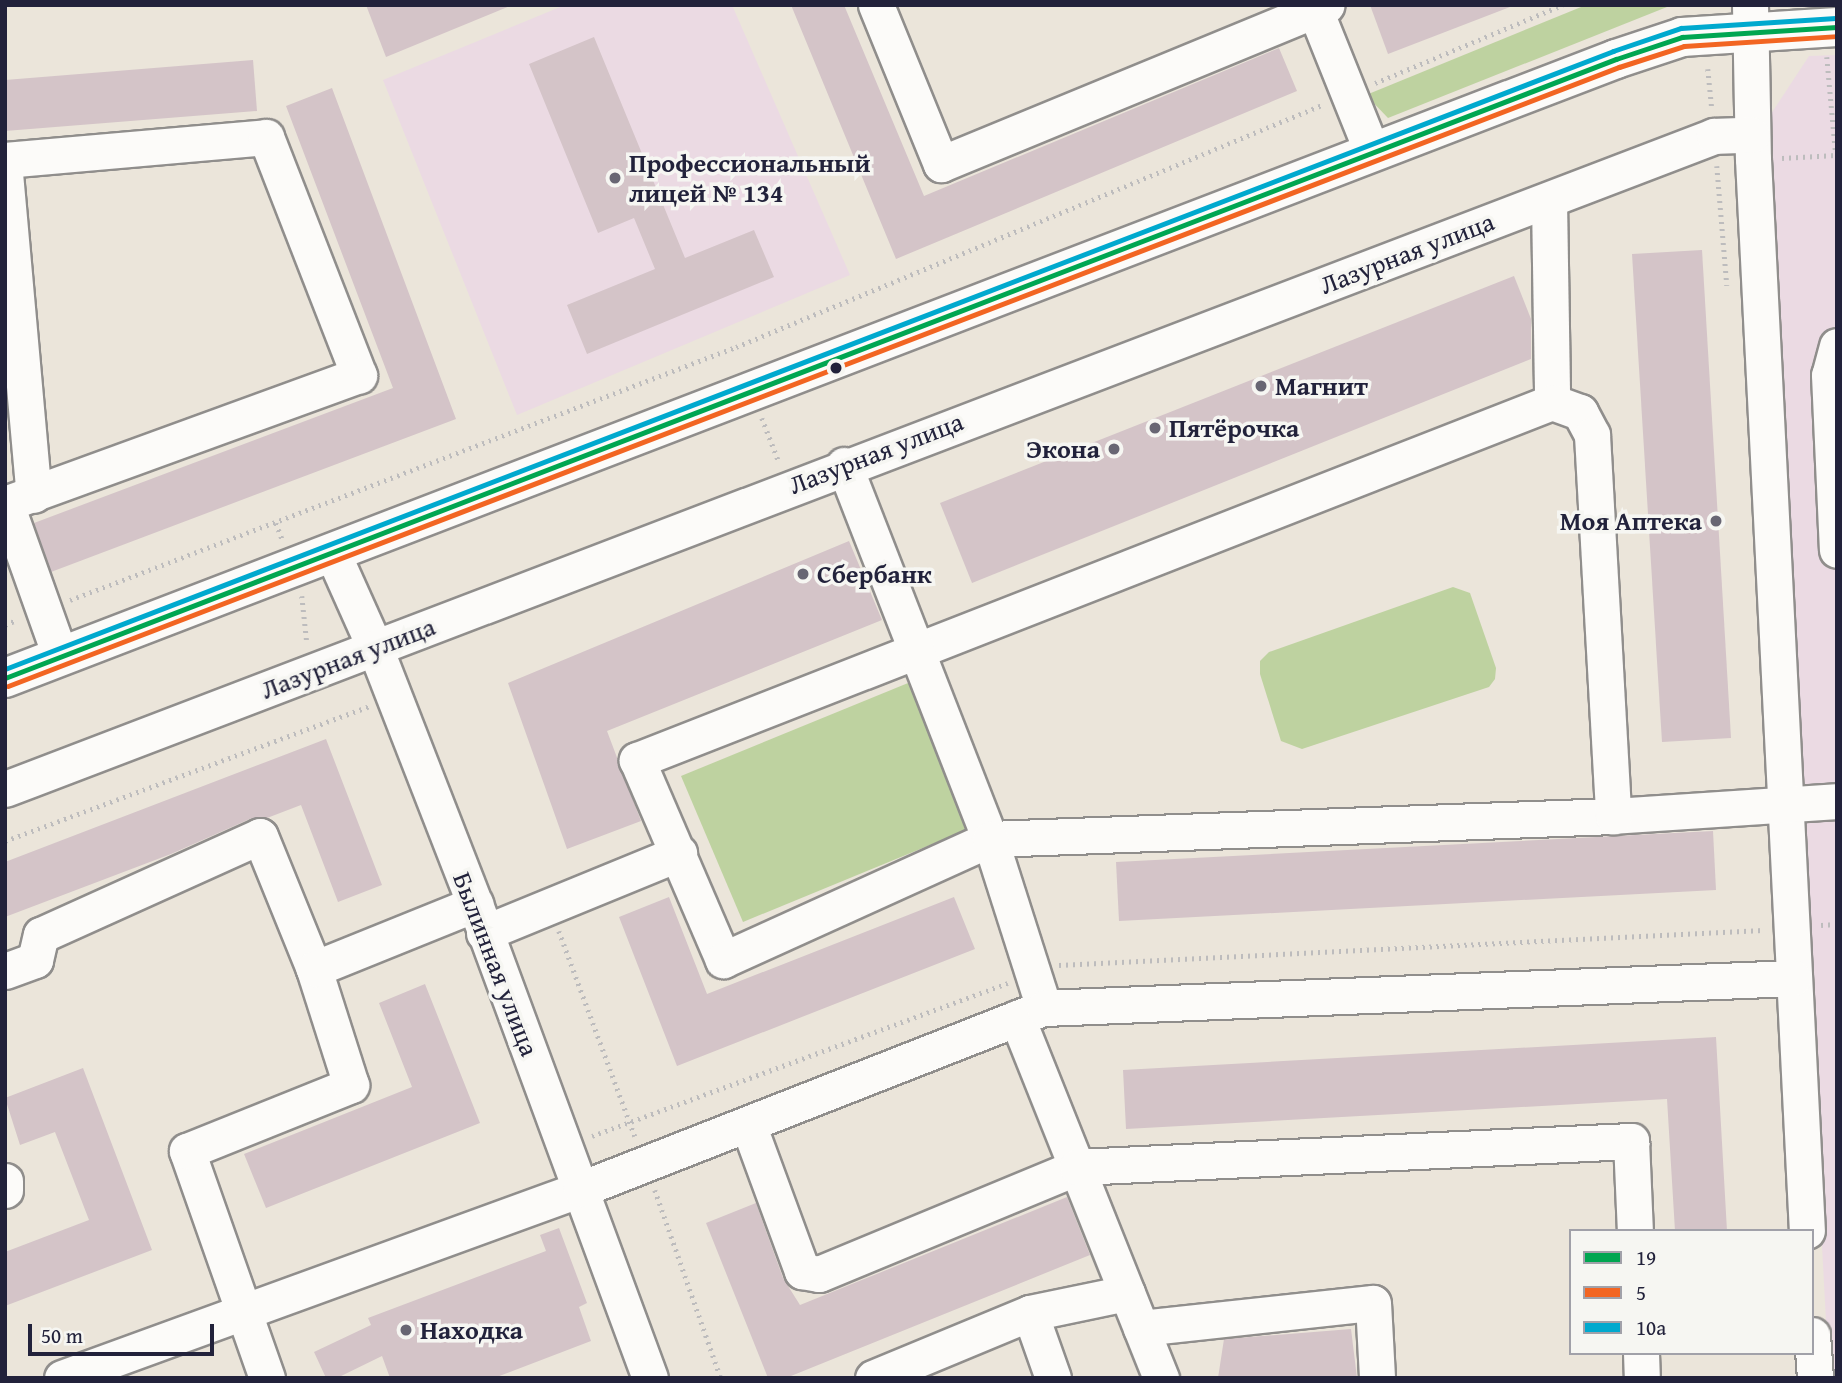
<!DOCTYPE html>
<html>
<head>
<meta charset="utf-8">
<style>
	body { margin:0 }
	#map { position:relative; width:1842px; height:1383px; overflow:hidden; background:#ebe5da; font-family:"Gentium Book Plus",serif }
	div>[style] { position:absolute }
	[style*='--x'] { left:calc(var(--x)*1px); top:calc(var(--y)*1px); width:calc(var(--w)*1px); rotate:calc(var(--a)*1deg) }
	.built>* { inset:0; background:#ebdae3 }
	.green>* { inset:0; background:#bed2a0 }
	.building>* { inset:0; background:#d4c4c8 }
	.path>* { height:4.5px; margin-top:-2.25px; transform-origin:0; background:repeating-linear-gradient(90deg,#bdbcbd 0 2px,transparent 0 7px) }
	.roads { filter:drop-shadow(2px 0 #908e8c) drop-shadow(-2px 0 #908e8c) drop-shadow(0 2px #908e8c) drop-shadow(0 -2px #908e8c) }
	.minor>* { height:35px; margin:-17.5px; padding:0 17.5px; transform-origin:17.5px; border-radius:17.5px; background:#fcfbf9 }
	.major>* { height:38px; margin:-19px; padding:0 19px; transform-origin:19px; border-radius:19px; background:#fcfbf9 }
	.bus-1>* { height:5px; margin:-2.5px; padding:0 2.5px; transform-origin:2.5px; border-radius:2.5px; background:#00a651 }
	.bus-2>* { height:5px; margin:-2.5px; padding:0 2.5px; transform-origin:2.5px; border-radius:2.5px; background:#f26522 }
	.bus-3>* { height:5px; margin:-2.5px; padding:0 2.5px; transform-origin:2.5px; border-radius:2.5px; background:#00a9ce }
	.dots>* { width:19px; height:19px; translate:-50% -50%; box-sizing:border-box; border:4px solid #f6f6f2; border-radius:50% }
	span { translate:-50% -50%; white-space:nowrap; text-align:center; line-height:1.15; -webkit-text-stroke:7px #f6f6f2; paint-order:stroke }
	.poi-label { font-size:26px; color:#22223b; font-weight:700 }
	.left { translate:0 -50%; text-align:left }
	.right { translate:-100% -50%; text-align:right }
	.street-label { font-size:26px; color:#22223b }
	.frame { position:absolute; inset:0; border:7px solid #22223b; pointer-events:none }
	.legend { position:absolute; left:1569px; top:1229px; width:245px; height:126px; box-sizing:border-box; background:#f6f6f2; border:2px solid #a1a1a9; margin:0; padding:9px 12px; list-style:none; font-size:21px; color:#22223b }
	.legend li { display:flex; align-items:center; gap:14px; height:35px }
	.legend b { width:35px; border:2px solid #a1a1a9 }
	.scale { position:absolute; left:28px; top:1324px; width:186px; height:32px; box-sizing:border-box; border:4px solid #22223b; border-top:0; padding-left:9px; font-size:21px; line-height:24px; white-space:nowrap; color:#22223b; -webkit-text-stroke:5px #f6f6f2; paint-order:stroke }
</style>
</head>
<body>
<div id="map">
	<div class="built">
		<div style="clip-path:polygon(565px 5px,732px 5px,850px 275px,517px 415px,383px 80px)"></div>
		<div style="clip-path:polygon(1837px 55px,1837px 1378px,1829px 1378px,1763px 126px,1809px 56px)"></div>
	</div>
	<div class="green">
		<div style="clip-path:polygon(1586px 5px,1672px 5px,1388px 118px,1366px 95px)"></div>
		<div style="clip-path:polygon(1453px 587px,1470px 593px,1496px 668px,1495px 679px,1489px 687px,1302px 749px,1281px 741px,1260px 674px,1260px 661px,1269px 652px)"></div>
		<div style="clip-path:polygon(935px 672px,998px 817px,743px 922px,681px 776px)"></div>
	</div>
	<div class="building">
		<div style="clip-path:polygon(366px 5px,510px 5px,510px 6px,386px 57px)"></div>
		<div style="clip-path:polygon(791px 5px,844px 5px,924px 196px,1279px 48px,1297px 91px,896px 259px)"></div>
		<div style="clip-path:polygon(1370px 5px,1510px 5px,1510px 7px,1388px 54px)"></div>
		<div style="clip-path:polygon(594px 37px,685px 258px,754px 230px,774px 277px,587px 354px,567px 305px,655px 269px,634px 218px,598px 233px,529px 64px)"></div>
		<div style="clip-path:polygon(253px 60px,257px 111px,5px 131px,5px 80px)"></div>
		<div style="clip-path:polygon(332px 88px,456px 419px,51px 572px,34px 523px,393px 388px,286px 106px)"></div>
		<div style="clip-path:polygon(1702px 250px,1731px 738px,1662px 742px,1632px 254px)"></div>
		<div style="clip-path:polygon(1514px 276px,1531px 319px,1531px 359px,972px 583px,940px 503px)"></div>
		<div style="clip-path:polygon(849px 541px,882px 620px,607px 731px,641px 821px,567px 849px,508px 683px)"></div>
		<div style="clip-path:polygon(326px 739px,382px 885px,338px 902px,301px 805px,267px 818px,252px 818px,171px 854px,5px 917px,5px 862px)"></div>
		<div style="clip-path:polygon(1713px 831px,1716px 890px,1119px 921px,1116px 862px)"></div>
		<div style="clip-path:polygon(669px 897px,707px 994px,954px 897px,975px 949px,677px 1066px,619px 917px)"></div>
		<div style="clip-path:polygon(425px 984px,480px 1123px,266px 1208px,244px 1154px,412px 1087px,379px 1003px)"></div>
		<div style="clip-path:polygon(1716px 1037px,1727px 1231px,1675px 1231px,1667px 1099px,1126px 1129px,1123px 1070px)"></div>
		<div style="clip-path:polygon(83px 1068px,152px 1250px,5px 1306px,5px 1252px,89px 1220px,55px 1132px,20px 1145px,5px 1098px)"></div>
		<div style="clip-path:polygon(1067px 1197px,1090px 1255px,786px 1378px,768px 1378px,706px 1223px,756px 1203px,783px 1278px,800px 1305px)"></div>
		<div style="clip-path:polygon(559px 1228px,587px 1303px,579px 1307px,591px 1341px,494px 1378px,390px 1378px,382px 1356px,337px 1378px,326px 1378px,314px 1352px,371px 1325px,368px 1318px,546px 1251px,540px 1235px)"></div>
		<div style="clip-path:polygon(1351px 1329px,1357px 1378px,1218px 1378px,1224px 1339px)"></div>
	</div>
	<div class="path">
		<div style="--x:1827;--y:57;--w:98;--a:84.8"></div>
		<div style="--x:1708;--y:69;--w:40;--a:84.3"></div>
		<div style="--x:1375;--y:83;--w:203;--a:-22.6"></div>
		<div style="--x:1782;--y:158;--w:54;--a:-3.2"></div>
		<div style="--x:1717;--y:166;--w:120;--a:85.2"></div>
		<div style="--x:762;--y:418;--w:47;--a:68.9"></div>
		<div style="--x:276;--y:523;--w:17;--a:69"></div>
		<div style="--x:302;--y:596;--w:47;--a:83.9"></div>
		<div style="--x:70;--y:600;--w:712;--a:-20.8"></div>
		<div style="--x:736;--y:347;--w:634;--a:-22.44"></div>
		<div style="--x:5;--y:625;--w:12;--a:-24"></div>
		<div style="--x:5;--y:841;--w:388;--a:-20.3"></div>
		<div style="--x:1821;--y:925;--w:16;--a:-4"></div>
		<div style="--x:559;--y:931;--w:219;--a:69.7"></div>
		<div style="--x:1059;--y:965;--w:705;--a:-2.85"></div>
		<div style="--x:592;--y:1136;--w:443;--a:-20.2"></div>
		<div style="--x:655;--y:1190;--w:199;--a:70.7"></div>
	</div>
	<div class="roads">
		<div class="minor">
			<div style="--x:876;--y:5;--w:172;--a:67.8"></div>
			<div style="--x:941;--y:164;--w:417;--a:-22.4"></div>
			<div style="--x:1313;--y:5;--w:158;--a:68.1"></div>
			<div style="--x:1750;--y:5;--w:154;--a:88.9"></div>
			<div style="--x:1753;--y:159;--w:1073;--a:87.12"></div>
			<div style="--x:5;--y:160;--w:262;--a:-5"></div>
			<div style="--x:266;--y:137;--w:256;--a:68.7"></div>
			<div style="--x:359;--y:375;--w:377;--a:160"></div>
			<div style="--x:5;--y:173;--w:323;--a:84.9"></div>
			<div style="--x:1549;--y:200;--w:202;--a:89.1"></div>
			<div style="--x:1552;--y:402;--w:983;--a:158.63"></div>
			<div style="--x:637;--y:760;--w:218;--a:66.7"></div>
			<div style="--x:723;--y:960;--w:293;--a:-24.4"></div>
			<div style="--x:990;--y:839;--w:623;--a:-2.11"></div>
			<div style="--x:1613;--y:816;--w:225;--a:-3.8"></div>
			<div style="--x:1837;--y:346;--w:30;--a:105"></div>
			<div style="--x:1829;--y:375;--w:175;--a:87.4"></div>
			<div style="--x:1552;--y:402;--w:30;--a:20"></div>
			<div style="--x:1580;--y:412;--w:26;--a:62"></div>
			<div style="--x:1592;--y:435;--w:382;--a:86.8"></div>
			<div style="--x:844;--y:465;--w:401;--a:68.7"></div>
			<div style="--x:990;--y:839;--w:177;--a:72.3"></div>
			<div style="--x:6;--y:504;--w:161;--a:70.4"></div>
			<div style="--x:333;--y:554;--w:103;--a:65.9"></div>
			<div style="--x:375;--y:648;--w:275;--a:68.7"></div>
			<div style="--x:475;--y:904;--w:505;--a:69.74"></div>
			<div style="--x:5;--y:789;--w:1830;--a:-20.91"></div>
			<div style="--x:1714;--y:136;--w:38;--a:-2"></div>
			<div style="--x:484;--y:933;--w:211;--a:-22.3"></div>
			<div style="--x:5;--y:971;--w:32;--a:-20"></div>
			<div style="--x:35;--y:960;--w:26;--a:-77"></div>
			<div style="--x:41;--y:935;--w:240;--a:-24.3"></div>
			<div style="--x:260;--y:836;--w:144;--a:67.9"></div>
			<div style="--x:1017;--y:1018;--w:388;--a:68.2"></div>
			<div style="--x:748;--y:1124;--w:157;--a:69.8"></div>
			<div style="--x:802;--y:1271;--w:17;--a:10"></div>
			<div style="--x:819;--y:1274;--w:279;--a:-22.5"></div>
			<div style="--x:1077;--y:1167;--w:555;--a:-2.69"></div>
			<div style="--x:1631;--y:1141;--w:90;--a:87.5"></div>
			<div style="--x:5;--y:1181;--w:9;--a:90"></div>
			<div style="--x:1030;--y:1313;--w:69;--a:70.5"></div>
			<div style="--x:1141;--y:1328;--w:233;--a:-6.2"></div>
			<div style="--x:1373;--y:1303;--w:75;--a:86.9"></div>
			<div style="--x:1812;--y:1335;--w:43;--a:86"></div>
			<div style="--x:1641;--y:1353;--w:25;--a:88"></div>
			<div style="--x:62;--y:1378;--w:552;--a:-20.01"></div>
			<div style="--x:581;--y:1189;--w:497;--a:-21.4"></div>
			<div style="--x:1044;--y:1008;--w:750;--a:-2.29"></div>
			<div style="--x:267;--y:1378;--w:241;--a:-109.4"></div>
			<div style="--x:187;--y:1151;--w:177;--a:-21.9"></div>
			<div style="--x:351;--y:1085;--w:122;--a:-107.7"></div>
			<div style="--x:314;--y:969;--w:174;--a:-22"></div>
			<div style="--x:873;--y:1378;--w:170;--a:-22.5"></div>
			<div style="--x:1030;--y:1313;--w:99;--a:-11.7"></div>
		</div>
		<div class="major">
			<div style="--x:5;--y:678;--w:1726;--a:-21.02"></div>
			<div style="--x:1616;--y:59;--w:70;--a:-18.4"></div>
			<div style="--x:1682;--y:37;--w:155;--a:-3.7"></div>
		</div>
	</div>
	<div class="bus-1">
		<div style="--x:5;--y:678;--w:1726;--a:-21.02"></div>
		<div style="--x:1616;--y:59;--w:70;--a:-18.4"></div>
		<div style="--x:1682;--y:37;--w:155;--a:-3.7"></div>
	</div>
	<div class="bus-2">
		<div style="--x:8;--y:686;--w:1726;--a:-21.02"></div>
		<div style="--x:1619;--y:67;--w:68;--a:-17.9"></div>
		<div style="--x:1684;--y:46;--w:153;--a:-3.7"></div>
	</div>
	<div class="bus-3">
		<div style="--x:5;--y:669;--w:1723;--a:-21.02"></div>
		<div style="--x:1613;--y:51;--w:72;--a:-18.7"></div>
		<div style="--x:1681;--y:28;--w:155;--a:-3.7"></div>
	</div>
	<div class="dots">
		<div style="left:615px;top:178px;background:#686673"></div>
		<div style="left:836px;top:368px;background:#22223b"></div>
		<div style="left:1261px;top:386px;background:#686673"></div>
		<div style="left:1155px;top:428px;background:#686673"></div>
		<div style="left:1114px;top:449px;background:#686673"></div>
		<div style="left:1716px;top:521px;background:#686673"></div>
		<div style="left:803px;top:574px;background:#686673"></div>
		<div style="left:406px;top:1330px;background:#686673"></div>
	</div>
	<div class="poi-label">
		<span class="left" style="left:629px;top:178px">Профессиональный<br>лицей № 134</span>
		<span class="left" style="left:1275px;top:386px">Магнит</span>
		<span class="left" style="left:1169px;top:428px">Пятёрочка</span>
		<span class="right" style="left:1100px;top:449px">Экона</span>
		<span class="right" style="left:1702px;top:521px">Моя Аптека</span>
		<span class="left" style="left:817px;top:574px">Сбербанк</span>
		<span class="left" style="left:420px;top:1330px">Находка</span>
	</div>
	<div class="street-label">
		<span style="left:1407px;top:253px;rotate:-21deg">Лазурная улица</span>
		<span style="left:876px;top:453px;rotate:-21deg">Лазурная улица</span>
		<span style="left:348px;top:658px;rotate:-21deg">Лазурная улица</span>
		<span style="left:496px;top:964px;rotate:69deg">Былинная улица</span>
	</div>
	<div class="frame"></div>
	<ul class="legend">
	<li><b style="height:9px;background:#00a651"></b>19</li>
	<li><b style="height:9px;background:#f26522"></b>5</li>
	<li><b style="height:9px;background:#00a9ce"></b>10а</li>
	</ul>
	<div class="scale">50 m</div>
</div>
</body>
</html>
